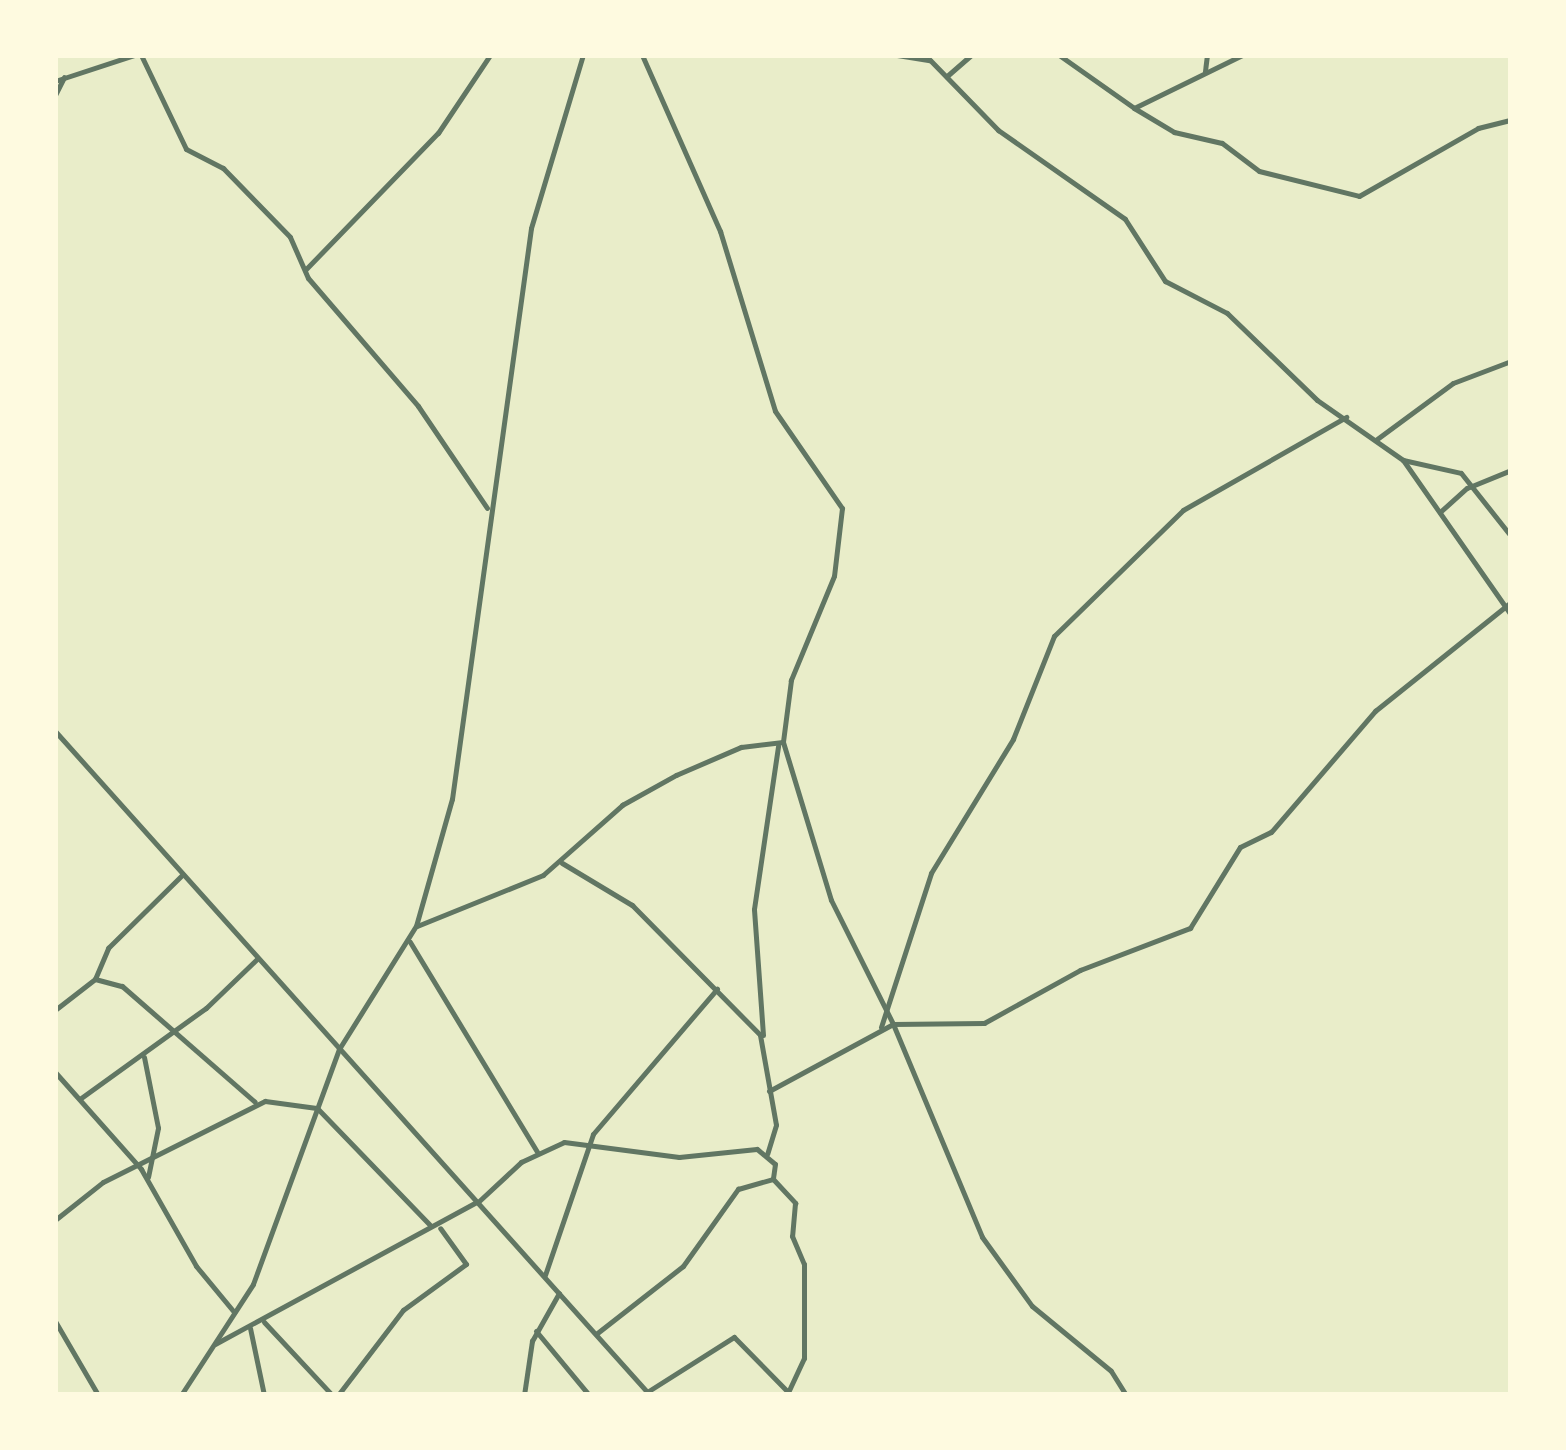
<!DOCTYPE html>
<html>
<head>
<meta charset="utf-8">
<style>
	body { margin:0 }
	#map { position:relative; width:1566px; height:1450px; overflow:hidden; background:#e9edc9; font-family:Ubuntu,sans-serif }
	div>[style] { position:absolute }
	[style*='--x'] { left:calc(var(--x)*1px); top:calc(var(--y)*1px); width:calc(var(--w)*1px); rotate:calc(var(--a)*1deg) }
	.minor>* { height:5px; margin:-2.5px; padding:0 2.5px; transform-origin:2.5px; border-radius:2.5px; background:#617663 }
	.tertiary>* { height:5px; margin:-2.5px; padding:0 2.5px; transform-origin:2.5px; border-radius:2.5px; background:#617663 }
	span { translate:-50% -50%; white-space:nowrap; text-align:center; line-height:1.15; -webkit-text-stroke:10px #fefae0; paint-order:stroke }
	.frame { position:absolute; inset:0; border:58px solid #fefae0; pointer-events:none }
</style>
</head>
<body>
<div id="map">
	<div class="minor">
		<div style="--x:141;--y:55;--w:104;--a:64.4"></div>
		<div style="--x:186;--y:149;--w:42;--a:27.2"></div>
		<div style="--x:223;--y:168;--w:96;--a:45.8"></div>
		<div style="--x:290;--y:237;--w:45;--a:66.3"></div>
		<div style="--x:308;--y:278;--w:169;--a:49.3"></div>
		<div style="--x:418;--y:406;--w:123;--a:55.9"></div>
		<div style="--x:642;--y:55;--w:193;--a:66.1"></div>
		<div style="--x:720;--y:231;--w:188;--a:73"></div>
		<div style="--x:775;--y:411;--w:118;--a:55.4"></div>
		<div style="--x:842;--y:508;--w:68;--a:96.7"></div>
		<div style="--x:834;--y:576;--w:113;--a:112.5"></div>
		<div style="--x:791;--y:680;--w:63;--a:97.4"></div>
		<div style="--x:783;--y:742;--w:165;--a:73.1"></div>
		<div style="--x:831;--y:900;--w:139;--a:63.4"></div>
		<div style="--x:893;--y:1024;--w:91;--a:-0.6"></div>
		<div style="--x:984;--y:1023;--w:110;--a:-28.9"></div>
		<div style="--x:1080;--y:970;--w:118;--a:-20.9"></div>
		<div style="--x:1190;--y:928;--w:95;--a:-58.3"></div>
		<div style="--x:1240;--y:847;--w:34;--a:-26"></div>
		<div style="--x:1271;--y:832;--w:160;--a:-49.3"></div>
		<div style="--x:1375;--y:711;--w:174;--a:-38.7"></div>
		<div style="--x:897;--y:55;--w:33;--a:9"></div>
		<div style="--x:930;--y:60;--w:98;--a:45.8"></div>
		<div style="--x:998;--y:130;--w:155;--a:35"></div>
		<div style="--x:1125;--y:219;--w:74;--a:57.2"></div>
		<div style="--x:1165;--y:281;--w:70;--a:27.3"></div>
		<div style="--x:1227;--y:313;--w:125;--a:44"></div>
		<div style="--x:1317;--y:400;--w:105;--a:34.9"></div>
		<div style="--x:1403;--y:460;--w:189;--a:55.1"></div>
		<div style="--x:1059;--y:55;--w:92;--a:35.2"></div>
		<div style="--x:1134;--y:108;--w:120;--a:-26.1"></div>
		<div style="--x:1205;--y:71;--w:16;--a:-83"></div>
		<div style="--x:947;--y:76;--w:32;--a:-41"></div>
		<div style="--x:55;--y:95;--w:20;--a:-63"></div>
		<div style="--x:1134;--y:108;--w:47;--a:31"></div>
		<div style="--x:1174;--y:132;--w:49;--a:12.9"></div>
		<div style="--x:1222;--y:143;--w:46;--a:37.1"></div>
		<div style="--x:1259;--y:171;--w:103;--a:14"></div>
		<div style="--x:1359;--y:196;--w:137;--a:-29.7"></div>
		<div style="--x:1478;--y:128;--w:34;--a:-14"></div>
		<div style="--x:306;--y:269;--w:190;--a:-45.9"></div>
		<div style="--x:438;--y:133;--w:94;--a:-56.3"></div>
		<div style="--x:1377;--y:439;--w:94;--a:-36.4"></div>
		<div style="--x:1453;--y:383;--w:62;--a:-20.8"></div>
		<div style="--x:1403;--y:460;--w:59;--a:12.6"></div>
		<div style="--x:1461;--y:473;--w:80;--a:51.6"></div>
		<div style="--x:1440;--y:512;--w:36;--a:-42"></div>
		<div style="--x:1467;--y:488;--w:48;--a:-22.2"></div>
		<div style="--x:55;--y:731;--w:892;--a:48.14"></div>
		<div style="--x:562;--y:863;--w:82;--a:31"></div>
		<div style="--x:632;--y:905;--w:182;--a:45.4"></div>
		<div style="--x:760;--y:1035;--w:91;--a:79.9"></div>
		<div style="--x:776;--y:1125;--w:30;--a:107"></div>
		<div style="--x:417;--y:926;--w:136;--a:-22"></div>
		<div style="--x:543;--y:875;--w:106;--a:-41.5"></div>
		<div style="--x:622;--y:805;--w:62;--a:-29.1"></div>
		<div style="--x:676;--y:775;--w:71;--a:-23.3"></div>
		<div style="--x:741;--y:747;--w:42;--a:-6.8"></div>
		<div style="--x:410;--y:942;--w:245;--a:58.8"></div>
		<div style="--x:95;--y:979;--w:34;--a:-67"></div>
		<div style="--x:108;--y:948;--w:105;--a:-44.6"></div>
		<div style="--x:55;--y:1010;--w:51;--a:-37.8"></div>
		<div style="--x:95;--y:979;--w:28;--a:15"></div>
		<div style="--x:122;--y:986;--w:176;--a:41.1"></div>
		<div style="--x:881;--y:1027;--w:162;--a:-72"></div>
		<div style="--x:931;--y:873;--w:157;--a:-58.5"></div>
		<div style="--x:1013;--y:739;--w:111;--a:-68.3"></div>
		<div style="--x:1054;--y:636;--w:180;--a:-44.3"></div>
		<div style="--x:1183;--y:510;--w:188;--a:-29.7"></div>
		<div style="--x:763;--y:1035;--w:126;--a:-94.1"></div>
		<div style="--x:754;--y:909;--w:165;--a:-81.6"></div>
		<div style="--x:144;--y:1057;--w:72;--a:78.8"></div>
		<div style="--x:158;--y:1128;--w:50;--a:101.5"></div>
		<div style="--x:55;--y:1072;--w:130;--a:48.4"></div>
		<div style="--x:141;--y:1169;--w:112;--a:60.4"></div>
		<div style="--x:196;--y:1266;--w:60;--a:50.4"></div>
		<div style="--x:769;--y:1091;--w:141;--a:-28.4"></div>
		<div style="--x:893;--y:1024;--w:231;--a:67.3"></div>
		<div style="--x:982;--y:1237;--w:85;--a:54.1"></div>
		<div style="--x:1032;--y:1306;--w:102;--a:39.4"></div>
		<div style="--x:1111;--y:1371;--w:28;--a:58"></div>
		<div style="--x:81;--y:1098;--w:154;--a:-35.8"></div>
		<div style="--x:206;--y:1008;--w:71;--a:-43.9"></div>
		<div style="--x:478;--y:1202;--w:59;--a:-42.9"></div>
		<div style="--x:521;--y:1162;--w:47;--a:-24.9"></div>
		<div style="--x:564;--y:1142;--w:116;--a:7.4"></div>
		<div style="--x:679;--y:1157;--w:78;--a:-5.9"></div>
		<div style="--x:757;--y:1149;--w:23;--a:40"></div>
		<div style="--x:775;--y:1164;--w:15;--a:98"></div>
		<div style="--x:55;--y:1220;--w:61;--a:-38.4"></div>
		<div style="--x:103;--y:1182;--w:181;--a:-26.6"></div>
		<div style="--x:265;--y:1101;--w:52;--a:7.7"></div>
		<div style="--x:317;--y:1108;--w:164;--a:46"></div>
		<div style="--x:545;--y:1275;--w:149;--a:-71.2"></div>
		<div style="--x:593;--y:1134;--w:191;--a:-49.5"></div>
		<div style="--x:55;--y:1321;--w:86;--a:59.8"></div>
		<div style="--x:264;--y:1322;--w:100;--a:47"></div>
		<div style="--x:250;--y:1328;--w:68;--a:78.2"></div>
		<div style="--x:536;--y:1331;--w:83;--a:50.4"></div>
		<div style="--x:596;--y:1334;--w:110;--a:-38"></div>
		<div style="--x:683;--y:1266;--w:95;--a:-54.5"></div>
		<div style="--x:738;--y:1189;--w:36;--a:-16"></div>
		<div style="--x:773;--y:1179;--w:33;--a:47"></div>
		<div style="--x:795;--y:1203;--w:33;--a:95"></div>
		<div style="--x:792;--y:1236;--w:30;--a:67"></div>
		<div style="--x:804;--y:1264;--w:94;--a:90"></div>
		<div style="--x:804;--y:1358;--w:38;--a:115"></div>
		<div style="--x:215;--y:1344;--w:297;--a:-28.5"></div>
		<div style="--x:647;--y:1392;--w:103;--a:-32.3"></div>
		<div style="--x:734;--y:1337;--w:77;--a:45.5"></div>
		<div style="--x:181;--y:1395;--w:132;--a:-57"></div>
		<div style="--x:253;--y:1284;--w:250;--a:-69.9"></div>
		<div style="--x:339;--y:1049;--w:145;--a:-58"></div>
		<div style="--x:416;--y:926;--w:132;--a:-74.2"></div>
		<div style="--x:452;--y:799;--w:576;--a:-82.12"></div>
		<div style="--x:531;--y:228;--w:181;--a:-73.3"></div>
		<div style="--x:338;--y:1395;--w:107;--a:-52.6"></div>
		<div style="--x:403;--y:1310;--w:78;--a:-36.1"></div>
		<div style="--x:466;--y:1264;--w:44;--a:-125.8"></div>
		<div style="--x:524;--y:1395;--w:55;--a:-81.6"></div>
		<div style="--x:532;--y:1341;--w:55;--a:-60.6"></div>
		<div style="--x:955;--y:1395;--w:62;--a:0"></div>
	</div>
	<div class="tertiary">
		<div style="--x:55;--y:81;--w:83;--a:-18.2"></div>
	</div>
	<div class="frame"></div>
</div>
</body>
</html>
